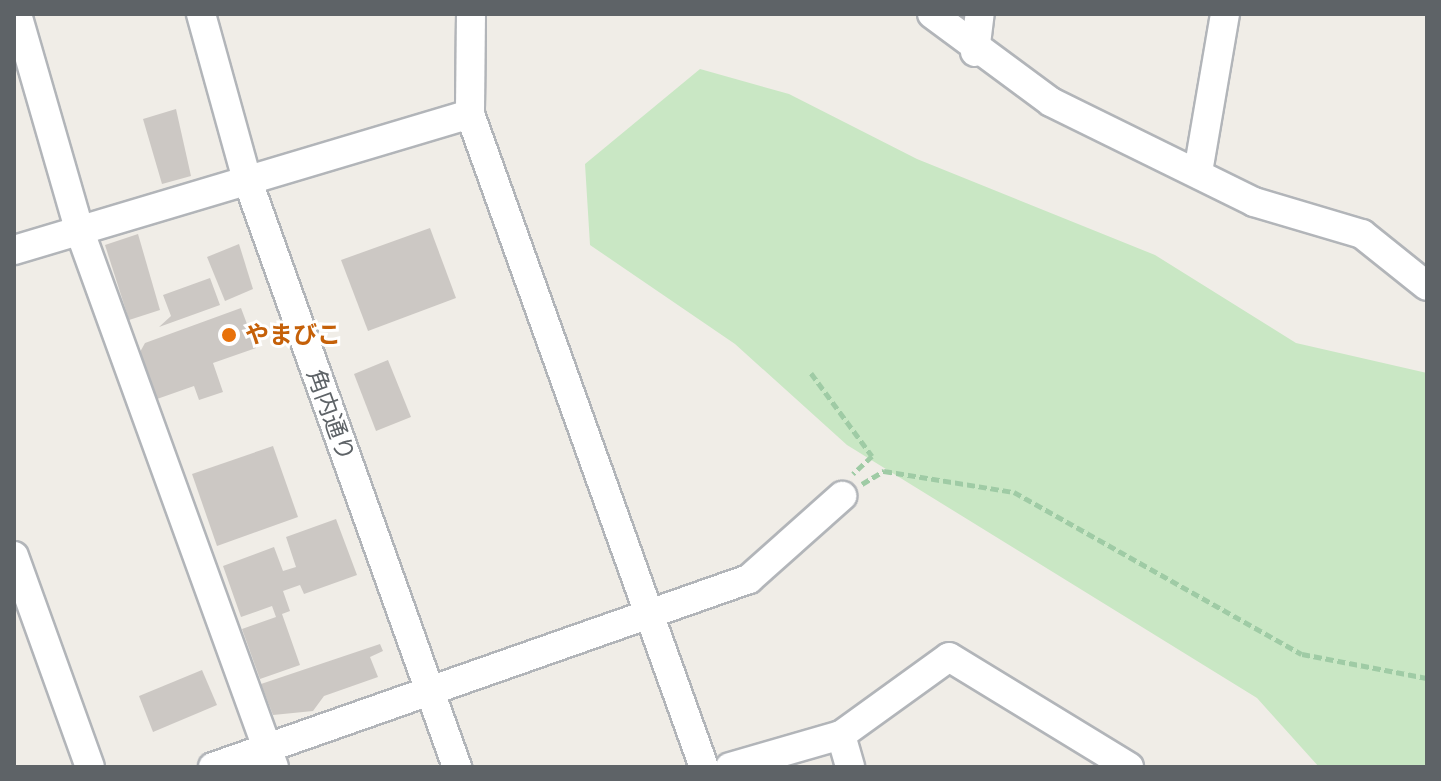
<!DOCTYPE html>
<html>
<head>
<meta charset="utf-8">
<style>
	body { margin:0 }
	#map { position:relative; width:1441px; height:781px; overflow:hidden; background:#f0ede7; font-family:"DM Sans","Noto Sans JP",sans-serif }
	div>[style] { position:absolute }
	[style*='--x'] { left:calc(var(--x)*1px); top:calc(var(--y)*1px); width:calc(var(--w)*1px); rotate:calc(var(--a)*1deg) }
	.green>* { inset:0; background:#c9e7c4 }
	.building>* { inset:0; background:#ccc8c4 }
	.path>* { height:5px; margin-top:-2.5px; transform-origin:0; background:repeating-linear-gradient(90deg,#9fcba5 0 8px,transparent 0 12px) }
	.roads { filter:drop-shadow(2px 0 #b2b5b9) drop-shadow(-2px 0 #b2b5b9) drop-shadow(0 2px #b2b5b9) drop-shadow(0 -2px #b2b5b9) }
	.minor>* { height:28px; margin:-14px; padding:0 14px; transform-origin:14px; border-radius:14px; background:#fff }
	.dots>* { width:22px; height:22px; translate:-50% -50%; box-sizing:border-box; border:4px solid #fff; border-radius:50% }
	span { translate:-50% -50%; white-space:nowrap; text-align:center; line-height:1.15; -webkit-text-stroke:6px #fff; paint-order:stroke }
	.food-label { font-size:24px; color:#c56008; font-weight:700 }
	.left { translate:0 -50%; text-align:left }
	.street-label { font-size:24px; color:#5e6367 }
	.frame { position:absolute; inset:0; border:16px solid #5e6367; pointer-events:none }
</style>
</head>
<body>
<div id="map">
	<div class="green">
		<div style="clip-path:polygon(700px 69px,789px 94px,917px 159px,1155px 255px,1296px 343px,1427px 373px,1427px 767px,1319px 767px,1257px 698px,847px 445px,735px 344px,590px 245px,585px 164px)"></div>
	</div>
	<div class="building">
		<div style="clip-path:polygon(176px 109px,191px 176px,162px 184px,143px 119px)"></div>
		<div style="clip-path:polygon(430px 228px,456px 298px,368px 331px,341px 260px)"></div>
		<div style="clip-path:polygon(138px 234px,160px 310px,129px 320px,105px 245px)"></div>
		<div style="clip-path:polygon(239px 244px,253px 289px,225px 301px,207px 257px)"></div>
		<div style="clip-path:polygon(210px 278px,220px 305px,159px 327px,171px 316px,163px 295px)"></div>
		<div style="clip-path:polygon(241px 308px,256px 348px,213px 363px,223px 392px,199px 400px,194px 386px,157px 399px,140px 352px,145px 343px)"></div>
		<div style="clip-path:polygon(388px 360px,411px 417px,376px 431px,354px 374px)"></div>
		<div style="clip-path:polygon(273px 446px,298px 517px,217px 546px,192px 474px)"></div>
		<div style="clip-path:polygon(336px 519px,357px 575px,304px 594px,300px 585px,283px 591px,290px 611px,282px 614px,300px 665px,260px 679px,242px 629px,276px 617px,272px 606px,241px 617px,223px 566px,274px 547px,283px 571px,296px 567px,286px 537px)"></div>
		<div style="clip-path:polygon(380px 644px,383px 651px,370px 657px,378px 677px,324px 696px,313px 711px,273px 715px,261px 684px)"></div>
		<div style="clip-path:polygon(202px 670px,217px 705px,153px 732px,139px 696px)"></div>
	</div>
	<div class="path">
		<div style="--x:811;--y:373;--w:103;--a:53.7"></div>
		<div style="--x:872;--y:456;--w:26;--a:137"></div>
		<div style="--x:862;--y:484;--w:26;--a:-31"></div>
		<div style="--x:884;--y:471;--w:132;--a:9.2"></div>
		<div style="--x:1014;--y:492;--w:330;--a:29.4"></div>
		<div style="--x:1302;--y:654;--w:127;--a:10.9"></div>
	</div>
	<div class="roads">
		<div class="minor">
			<div style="--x:17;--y:14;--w:224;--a:73.9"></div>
			<div style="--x:79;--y:229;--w:572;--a:70.08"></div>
			<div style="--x:201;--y:14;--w:168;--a:74.5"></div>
			<div style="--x:246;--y:176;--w:628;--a:70.35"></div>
			<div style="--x:471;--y:14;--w:100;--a:90.6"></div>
			<div style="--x:470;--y:114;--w:694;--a:70.29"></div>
			<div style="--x:932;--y:14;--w:148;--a:36.5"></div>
			<div style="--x:1051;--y:102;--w:226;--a:26.2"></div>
			<div style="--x:1254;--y:202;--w:113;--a:16.5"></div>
			<div style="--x:1362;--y:234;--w:83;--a:38.7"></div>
			<div style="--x:975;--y:52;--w:38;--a:-83"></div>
			<div style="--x:1198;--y:172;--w:160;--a:-80.3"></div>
			<div style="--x:14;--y:250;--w:476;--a:-16.6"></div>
			<div style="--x:14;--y:556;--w:224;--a:70.2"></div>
			<div style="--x:841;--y:735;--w:33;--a:74"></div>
			<div style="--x:213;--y:767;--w:568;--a:-19.33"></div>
			<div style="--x:749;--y:579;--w:125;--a:-41.7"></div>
			<div style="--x:730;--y:767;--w:116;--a:-16.1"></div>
			<div style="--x:841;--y:735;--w:133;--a:-35.8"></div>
			<div style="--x:949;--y:657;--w:211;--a:31.4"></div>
		</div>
	</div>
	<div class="dots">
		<div style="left:229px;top:335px;background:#e8710a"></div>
	</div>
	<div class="food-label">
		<span class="left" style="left:245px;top:335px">やまびこ</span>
	</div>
	<div class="street-label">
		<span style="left:331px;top:415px;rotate:70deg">角内通り</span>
	</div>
	<div class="frame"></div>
</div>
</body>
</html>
